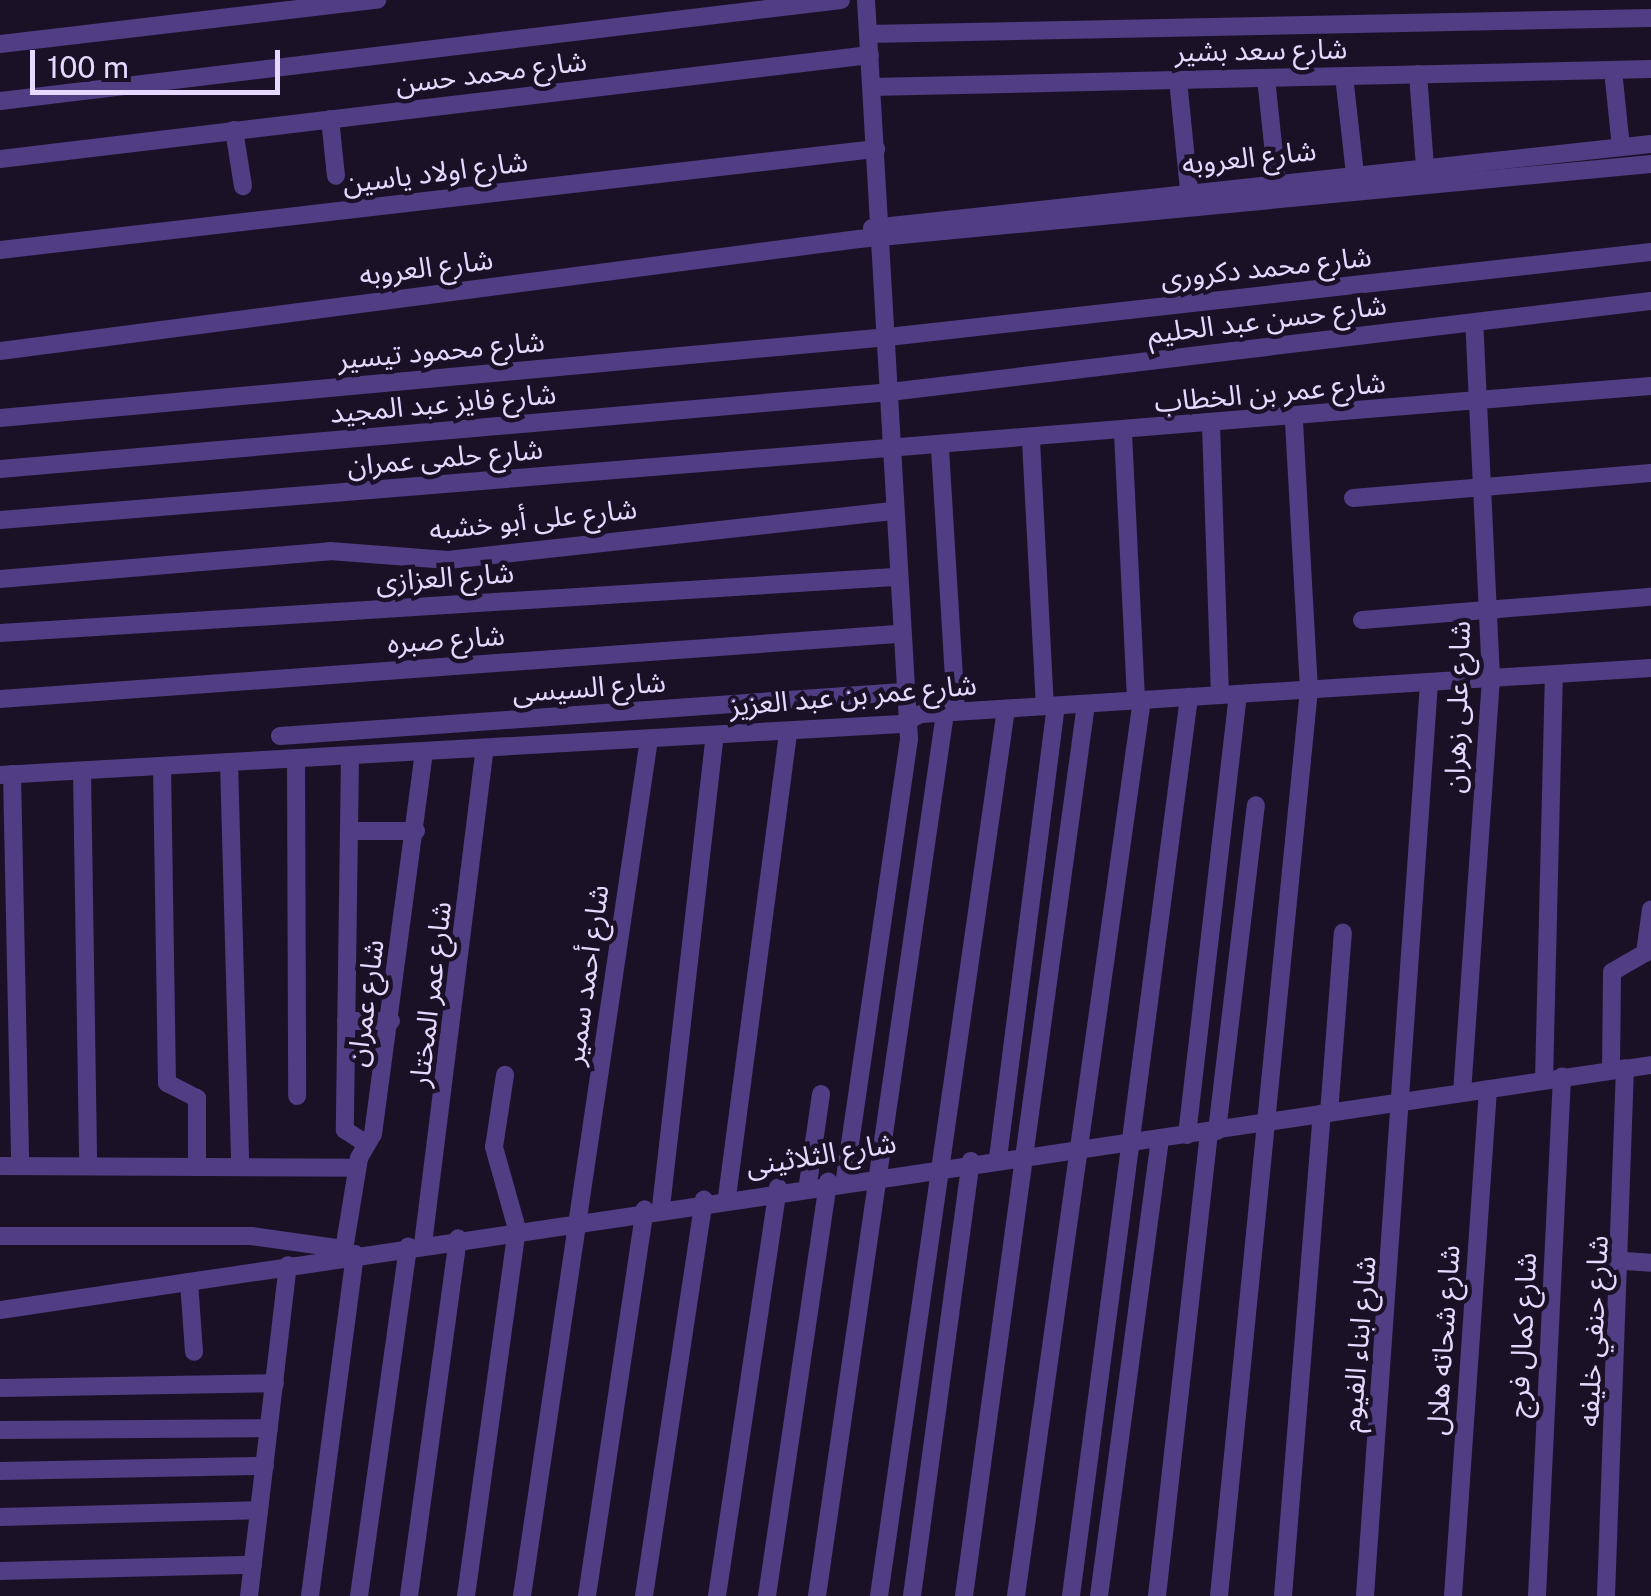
<!DOCTYPE html>
<html>
<head>
<meta charset="utf-8">
<style>
	body { margin:0 }
	#map { position:relative; width:1651px; height:1596px; overflow:hidden; background:#1a1127; font-family:"Public Sans","Noto Sans Arabic",sans-serif }
	div>[style] { position:absolute }
	[style*='--x'] { left:calc(var(--x)*1px); top:calc(var(--y)*1px); width:calc(var(--w)*1px); rotate:calc(var(--a)*1deg) }
	.minor>* { height:18px; margin:-9px; padding:0 9px; transform-origin:9px; border-radius:9px; background:#513d84 }
	span { translate:-50% -50%; white-space:nowrap; text-align:center; line-height:1.15; -webkit-text-stroke:9px #1a1127; paint-order:stroke }
	.street-label { font-size:28px; color:#e6d8fe }
	.scale { position:absolute; left:30px; top:50px; width:250px; height:45px; box-sizing:border-box; border:5px solid #e6d8fe; border-top:0; padding-left:12px; font-size:30px; line-height:35px; white-space:nowrap; color:#e6d8fe; -webkit-text-stroke:8px #1a1127; paint-order:stroke }
</style>
</head>
<body>
<div id="map">
	<div class="minor">
		<div style="--x:868;--y:34;--w:783;--a:-1.17"></div>
		<div style="--x:0;--y:44;--w:380;--a:-6.7"></div>
		<div style="--x:1613;--y:70;--w:77;--a:84.1"></div>
		<div style="--x:1418;--y:74;--w:93;--a:85.7"></div>
		<div style="--x:1344;--y:76;--w:99;--a:83.6"></div>
		<div style="--x:1266;--y:78;--w:105;--a:84"></div>
		<div style="--x:1178;--y:80;--w:112;--a:84.3"></div>
		<div style="--x:872;--y:87;--w:779;--a:-1.32"></div>
		<div style="--x:0;--y:101;--w:847;--a:-6.85"></div>
		<div style="--x:330;--y:119;--w:57;--a:84"></div>
		<div style="--x:234;--y:130;--w:57;--a:80.9"></div>
		<div style="--x:0;--y:159;--w:876;--a:-6.82"></div>
		<div style="--x:872;--y:228;--w:784;--a:-6.15"></div>
		<div style="--x:0;--y:250;--w:882;--a:-6.58"></div>
		<div style="--x:0;--y:351;--w:866;--a:-7.43"></div>
		<div style="--x:859;--y:239;--w:796;--a:-5.41"></div>
		<div style="--x:0;--y:418;--w:892;--a:-5.21"></div>
		<div style="--x:888;--y:337;--w:768;--a:-6.36"></div>
		<div style="--x:1211;--y:425;--w:270;--a:88.1"></div>
		<div style="--x:1123;--y:433;--w:268;--a:87.2"></div>
		<div style="--x:1031;--y:441;--w:265;--a:87"></div>
		<div style="--x:940;--y:449;--w:263;--a:86.5"></div>
		<div style="--x:0;--y:469;--w:893;--a:-4.94"></div>
		<div style="--x:890;--y:392;--w:766;--a:-6.82"></div>
		<div style="--x:1353;--y:498;--w:299;--a:-4.8"></div>
		<div style="--x:0;--y:520;--w:1656;--a:-4.64"></div>
		<div style="--x:0;--y:579;--w:331;--a:-4.8"></div>
		<div style="--x:330;--y:551;--w:118;--a:4.4"></div>
		<div style="--x:448;--y:560;--w:447;--a:-6.3"></div>
		<div style="--x:1362;--y:620;--w:290;--a:-4.6"></div>
		<div style="--x:0;--y:633;--w:896;--a:-3.58"></div>
		<div style="--x:0;--y:699;--w:899;--a:-4.14"></div>
		<div style="--x:280;--y:736;--w:624;--a:-4.05"></div>
		<div style="--x:350;--y:756;--w:374;--a:90.8"></div>
		<div style="--x:345;--y:1130;--w:24;--a:33"></div>
		<div style="--x:296;--y:759;--w:337;--a:89.8"></div>
		<div style="--x:229;--y:763;--w:404;--a:88.4"></div>
		<div style="--x:162;--y:766;--w:317;--a:89.1"></div>
		<div style="--x:167;--y:1083;--w:34;--a:27"></div>
		<div style="--x:197;--y:1098;--w:69;--a:90"></div>
		<div style="--x:82;--y:771;--w:395;--a:89.1"></div>
		<div style="--x:12;--y:774;--w:392;--a:88.8"></div>
		<div style="--x:0;--y:775;--w:902;--a:-3.24"></div>
		<div style="--x:901;--y:724;--w:22;--a:-27"></div>
		<div style="--x:921;--y:714;--w:731;--a:-3.61"></div>
		<div style="--x:350;--y:831;--w:66;--a:0"></div>
		<div style="--x:346;--y:1021;--w:45;--a:0"></div>
		<div style="--x:1611;--y:1070;--w:98;--a:-89.4"></div>
		<div style="--x:1612;--y:972;--w:38;--a:-30"></div>
		<div style="--x:1645;--y:953;--w:44;--a:-82.2"></div>
		<div style="--x:1544;--y:1080;--w:405;--a:-88.6"></div>
		<div style="--x:1462;--y:1093;--w:416;--a:-86"></div>
		<div style="--x:1491;--y:678;--w:356;--a:-92.7"></div>
		<div style="--x:1329;--y:1113;--w:181;--a:-85.6"></div>
		<div style="--x:1217;--y:1131;--w:328;--a:-83.2"></div>
		<div style="--x:1187;--y:1135;--w:444;--a:-83.4"></div>
		<div style="--x:998;--y:1158;--w:456;--a:-82.7"></div>
		<div style="--x:0;--y:1166;--w:357;--a:0.3"></div>
		<div style="--x:845;--y:1178;--w:444;--a:-81.7"></div>
		<div style="--x:909;--y:739;--w:740;--a:-93.33"></div>
		<div style="--x:808;--y:1184;--w:91;--a:-81.8"></div>
		<div style="--x:727;--y:1197;--w:470;--a:-82.5"></div>
		<div style="--x:661;--y:1207;--w:475;--a:-83.5"></div>
		<div style="--x:0;--y:1236;--w:251;--a:0"></div>
		<div style="--x:251;--y:1236;--w:93;--a:8"></div>
		<div style="--x:423;--y:1244;--w:499;--a:-82.9"></div>
		<div style="--x:343;--y:1256;--w:99;--a:-80.7"></div>
		<div style="--x:359;--y:1158;--w:28;--a:-60"></div>
		<div style="--x:373;--y:1134;--w:385;--a:-82.4"></div>
		<div style="--x:1625;--y:1261;--w:26;--a:4"></div>
		<div style="--x:189;--y:1282;--w:70;--a:85.9"></div>
		<div style="--x:0;--y:1310;--w:1669;--a:-8.44"></div>
		<div style="--x:0;--y:1388;--w:275;--a:-1"></div>
		<div style="--x:0;--y:1430;--w:269;--a:-0.4"></div>
		<div style="--x:0;--y:1471;--w:265;--a:-1.1"></div>
		<div style="--x:0;--y:1517;--w:259;--a:-1.5"></div>
		<div style="--x:0;--y:1571;--w:253;--a:-1.4"></div>
		<div style="--x:249;--y:1596;--w:333;--a:-83.3"></div>
		<div style="--x:310;--y:1596;--w:345;--a:-82.5"></div>
		<div style="--x:359;--y:1596;--w:353;--a:-82"></div>
		<div style="--x:409;--y:1596;--w:361;--a:-82.2"></div>
		<div style="--x:466;--y:1596;--w:371;--a:-82.1"></div>
		<div style="--x:517;--y:1229;--w:85;--a:-105.7"></div>
		<div style="--x:494;--y:1147;--w:73;--a:-81.3"></div>
		<div style="--x:522;--y:1596;--w:866;--a:-81.57"></div>
		<div style="--x:587;--y:1596;--w:391;--a:-81.5"></div>
		<div style="--x:644;--y:1596;--w:401;--a:-81.4"></div>
		<div style="--x:717;--y:1596;--w:413;--a:-81.5"></div>
		<div style="--x:767;--y:1596;--w:419;--a:-81.6"></div>
		<div style="--x:817;--y:1596;--w:892;--a:-81.75"></div>
		<div style="--x:879;--y:1596;--w:896;--a:-81.85"></div>
		<div style="--x:912;--y:1596;--w:439;--a:-82.3"></div>
		<div style="--x:964;--y:1596;--w:900;--a:-82.21"></div>
		<div style="--x:1016;--y:1596;--w:905;--a:-82"></div>
		<div style="--x:1071;--y:1596;--w:907;--a:-82.52"></div>
		<div style="--x:1099;--y:1596;--w:462;--a:-82.4"></div>
		<div style="--x:1157;--y:1596;--w:467;--a:-83.6"></div>
		<div style="--x:1219;--y:1596;--w:910;--a:-84.33"></div>
		<div style="--x:1309;--y:690;--w:272;--a:-93.2"></div>
		<div style="--x:1283;--y:1596;--w:484;--a:-85.4"></div>
		<div style="--x:1365;--y:1596;--w:916;--a:-85.99"></div>
		<div style="--x:1453;--y:1596;--w:508;--a:-86.05"></div>
		<div style="--x:1537;--y:1596;--w:520;--a:-87.24"></div>
		<div style="--x:1606;--y:1596;--w:528;--a:-87.94"></div>
	</div>
	<div class="street-label">
		<span style="left:1261px;top:50px;rotate:-1deg">شارع سعد بشير</span>
		<span style="left:491px;top:72px;rotate:-7deg">شارع محمد حسن</span>
		<span style="left:1249px;top:157px;rotate:-6deg">شارع العروبه</span>
		<span style="left:435px;top:172px;rotate:-7deg">شارع اولاد ياسين</span>
		<span style="left:426px;top:267px;rotate:-7deg">شارع العروبه</span>
		<span style="left:1266px;top:267px;rotate:-6deg">شارع محمد دكرورى</span>
		<span style="left:1267px;top:319px;rotate:-7deg">شارع حسن عبد الحليم</span>
		<span style="left:441px;top:350px;rotate:-5deg">شارع محمود تيسير</span>
		<span style="left:1270px;top:392px;rotate:-5deg">شارع عمر بن الخطاب</span>
		<span style="left:443px;top:403px;rotate:-5deg">شارع فايز عبد المجيد</span>
		<span style="left:445px;top:457px;rotate:-5deg">شارع حلمى عمران</span>
		<span style="left:533px;top:519px;rotate:-6deg">شارع على أبو خشبه</span>
		<span style="left:445px;top:577px;rotate:-4deg">شارع العزازى</span>
		<span style="left:446px;top:639px;rotate:-4deg">شارع صبره</span>
		<span style="left:589px;top:687px;rotate:-4deg">شارع السيسى</span>
		<span style="left:853px;top:695px;rotate:-5deg">شارع عمر بن عبد العزيز</span>
		<span style="left:1457px;top:707px;rotate:-88deg">شارع على زهران</span>
		<span style="left:586px;top:975px;rotate:-82deg">شارع أحمد سمير</span>
		<span style="left:430px;top:994px;rotate:-83deg">شارع عمر المختار</span>
		<span style="left:365px;top:1003px;rotate:-82deg">شارع عمران</span>
		<span style="left:821px;top:1154px;rotate:-9deg">شارع الثلاثينى</span>
		<span style="left:1593px;top:1331px;rotate:-87deg">شارع حنفي خليفه</span>
		<span style="left:1522px;top:1335px;rotate:-87deg">شارع كمال فرج</span>
		<span style="left:1443px;top:1340px;rotate:-86deg">شارع شحاته هلال</span>
		<span style="left:1358px;top:1344px;rotate:-85deg">شارع ابناء الفيوم</span>
	</div>
	<div class="scale">100 m</div>
</div>
</body>
</html>
